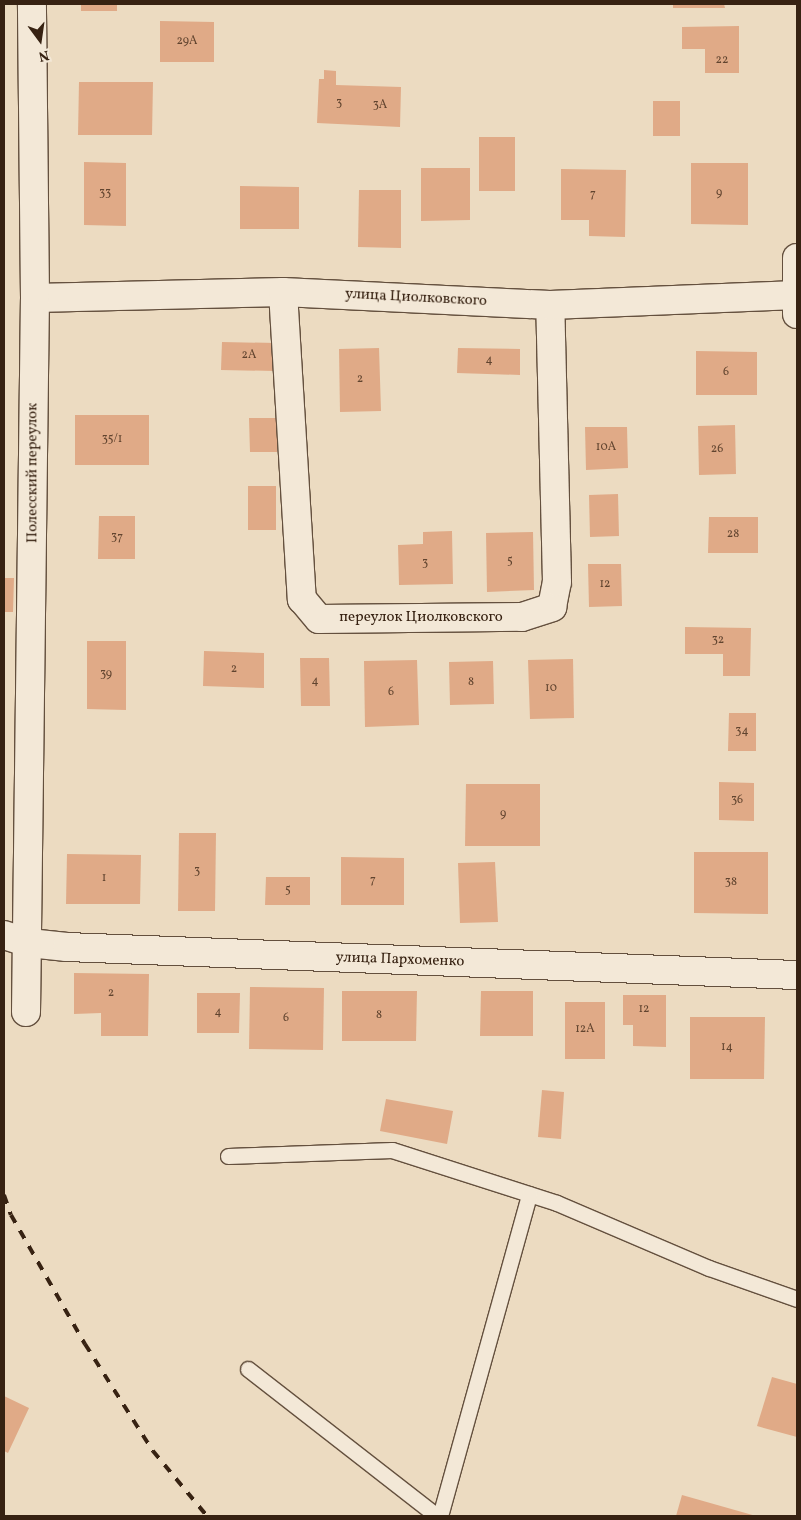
<!DOCTYPE html>
<html>
<head>
<meta charset="utf-8">
<style>
	body { margin:0 }
	#map { position:relative; width:801px; height:1520px; overflow:hidden; background:#ecdbc1; font-family:Vollkorn,serif }
	div>[style] { position:absolute }
	[style*='--x'] { left:calc(var(--x)*1px); top:calc(var(--y)*1px); width:calc(var(--w)*1px); rotate:calc(var(--a)*1deg) }
	.building>* { inset:0; background:#e0aa87 }
	.roads { filter:drop-shadow(1px 0 #64503e) drop-shadow(-1px 0 #64503e) drop-shadow(0 1px #64503e) drop-shadow(0 -1px #64503e) }
	.service>* { height:15px; margin:-7.5px; padding:0 7.5px; transform-origin:7.5px; border-radius:7.5px; background:#f3e8d7 }
	.minor>* { height:28px; margin:-14px; padding:0 14px; transform-origin:14px; border-radius:14px; background:#f3e8d7 }
	.rail>* { height:4px; margin-top:-2px; transform-origin:0; background:repeating-linear-gradient(90deg,#372212 0 9px,transparent 0 18px) }
	span { translate:-50% -50%; white-space:nowrap; text-align:center; line-height:1.15; -webkit-text-stroke:5px #f3e8d7; paint-order:stroke }
	.number-label { font-size:12px; color:#61442f }
	.number-label span { -webkit-text-stroke-width:0 }
	.street-label { font-size:15px; color:#372212 }
	.frame { position:absolute; inset:0; border:5px solid #372212; pointer-events:none }
	.north { position:absolute; left:15px; top:15px; width:50px; height:50px; -webkit-text-stroke:4px #f3e8d7; paint-order:stroke; rotate:166deg; font-size:14px; font-weight:700; line-height:20px; text-align:center; color:#372212 }
	.north::after { content:''; display:block; margin:auto; width:18px; height:22px; background:#372212; clip-path:polygon(50% 0,100% 100%,50% 72%,0 100%) }
</style>
</head>
<body>
<div id="map">
	<div class="building">
		<div style="clip-path:polygon(81px 4px,117px 4px,117px 11px,81px 11px)"></div>
		<div style="clip-path:polygon(673px 4px,724px 4px,725px 8px,673px 8px)"></div>
		<div style="clip-path:polygon(160px 21px,214px 22px,214px 62px,160px 62px)"></div>
		<div style="clip-path:polygon(739px 26px,739px 73px,705px 73px,705px 49px,682px 49px,682px 27px)"></div>
		<div style="clip-path:polygon(324px 70px,336px 71px,336px 85px,401px 87px,400px 127px,317px 123px,319px 79px,324px 79px)"></div>
		<div style="clip-path:polygon(79px 82px,153px 82px,152px 135px,78px 135px)"></div>
		<div style="clip-path:polygon(653px 101px,680px 101px,680px 136px,653px 136px)"></div>
		<div style="clip-path:polygon(479px 137px,515px 137px,515px 191px,479px 191px)"></div>
		<div style="clip-path:polygon(84px 162px,126px 163px,126px 226px,84px 225px)"></div>
		<div style="clip-path:polygon(691px 163px,748px 163px,748px 225px,691px 224px)"></div>
		<div style="clip-path:polygon(421px 168px,470px 168px,470px 220px,421px 221px)"></div>
		<div style="clip-path:polygon(561px 169px,626px 170px,625px 237px,589px 236px,589px 220px,561px 220px)"></div>
		<div style="clip-path:polygon(240px 186px,299px 187px,299px 229px,240px 229px)"></div>
		<div style="clip-path:polygon(359px 190px,401px 190px,401px 248px,358px 247px)"></div>
		<div style="clip-path:polygon(222px 342px,276px 343px,275px 371px,221px 370px)"></div>
		<div style="clip-path:polygon(379px 348px,381px 411px,340px 412px,339px 349px)"></div>
		<div style="clip-path:polygon(458px 348px,520px 349px,520px 375px,457px 373px)"></div>
		<div style="clip-path:polygon(696px 351px,757px 352px,757px 395px,696px 395px)"></div>
		<div style="clip-path:polygon(75px 415px,149px 415px,149px 465px,75px 465px)"></div>
		<div style="clip-path:polygon(249px 418px,277px 418px,277px 452px,250px 452px)"></div>
		<div style="clip-path:polygon(735px 425px,736px 474px,699px 475px,698px 426px)"></div>
		<div style="clip-path:polygon(585px 427px,627px 427px,628px 468px,586px 470px)"></div>
		<div style="clip-path:polygon(248px 486px,276px 486px,276px 530px,248px 530px)"></div>
		<div style="clip-path:polygon(618px 494px,619px 536px,590px 537px,589px 495px)"></div>
		<div style="clip-path:polygon(99px 516px,135px 516px,135px 559px,98px 559px)"></div>
		<div style="clip-path:polygon(709px 517px,758px 517px,758px 553px,708px 553px)"></div>
		<div style="clip-path:polygon(452px 531px,453px 584px,399px 585px,398px 545px,423px 544px,423px 532px)"></div>
		<div style="clip-path:polygon(533px 532px,534px 590px,487px 592px,486px 533px)"></div>
		<div style="clip-path:polygon(588px 564px,621px 564px,622px 606px,589px 607px)"></div>
		<div style="clip-path:polygon(4px 578px,14px 578px,13px 612px,4px 612px)"></div>
		<div style="clip-path:polygon(685px 627px,751px 628px,750px 676px,723px 676px,723px 654px,685px 654px)"></div>
		<div style="clip-path:polygon(87px 641px,126px 641px,126px 710px,87px 709px)"></div>
		<div style="clip-path:polygon(204px 651px,264px 653px,264px 688px,203px 686px)"></div>
		<div style="clip-path:polygon(300px 658px,329px 658px,330px 706px,301px 706px)"></div>
		<div style="clip-path:polygon(573px 659px,574px 718px,530px 719px,528px 660px)"></div>
		<div style="clip-path:polygon(417px 660px,419px 725px,365px 727px,364px 661px)"></div>
		<div style="clip-path:polygon(493px 661px,494px 704px,450px 705px,449px 662px)"></div>
		<div style="clip-path:polygon(729px 713px,756px 713px,756px 751px,728px 751px)"></div>
		<div style="clip-path:polygon(719px 782px,754px 783px,754px 821px,719px 820px)"></div>
		<div style="clip-path:polygon(466px 784px,540px 784px,540px 846px,465px 846px)"></div>
		<div style="clip-path:polygon(179px 833px,216px 833px,215px 911px,178px 911px)"></div>
		<div style="clip-path:polygon(694px 852px,768px 852px,768px 914px,694px 913px)"></div>
		<div style="clip-path:polygon(67px 854px,141px 855px,140px 904px,66px 904px)"></div>
		<div style="clip-path:polygon(341px 857px,404px 858px,404px 905px,341px 905px)"></div>
		<div style="clip-path:polygon(495px 862px,498px 922px,460px 923px,458px 863px)"></div>
		<div style="clip-path:polygon(266px 877px,310px 877px,310px 905px,265px 905px)"></div>
		<div style="clip-path:polygon(74px 973px,149px 974px,148px 1036px,101px 1036px,101px 1013px,74px 1014px)"></div>
		<div style="clip-path:polygon(250px 987px,324px 988px,323px 1050px,249px 1049px)"></div>
		<div style="clip-path:polygon(342px 991px,417px 991px,416px 1041px,342px 1041px)"></div>
		<div style="clip-path:polygon(481px 991px,533px 991px,533px 1036px,480px 1036px)"></div>
		<div style="clip-path:polygon(197px 993px,240px 993px,239px 1033px,197px 1033px)"></div>
		<div style="clip-path:polygon(623px 995px,666px 995px,666px 1047px,633px 1046px,633px 1025px,623px 1025px)"></div>
		<div style="clip-path:polygon(565px 1002px,605px 1002px,605px 1059px,565px 1059px)"></div>
		<div style="clip-path:polygon(690px 1017px,765px 1017px,764px 1079px,690px 1079px)"></div>
		<div style="clip-path:polygon(542px 1090px,564px 1092px,561px 1139px,538px 1137px)"></div>
		<div style="clip-path:polygon(386px 1099px,453px 1111px,447px 1144px,380px 1131px)"></div>
		<div style="clip-path:polygon(772px 1377px,797px 1384px,797px 1437px,757px 1426px)"></div>
		<div style="clip-path:polygon(4px 1396px,29px 1408px,8px 1453px,4px 1451px)"></div>
		<div style="clip-path:polygon(682px 1495px,756px 1516px,676px 1516px)"></div>
	</div>
	<div class="roads">
		<div class="service">
			<div style="--x:228;--y:1156;--w:164;--a:-2.1"></div>
			<div style="--x:392;--y:1150;--w:173;--a:17.8"></div>
			<div style="--x:557;--y:1203;--w:165;--a:23.2"></div>
			<div style="--x:709;--y:1268;--w:93;--a:19.4"></div>
			<div style="--x:248;--y:1369;--w:239;--a:37.9"></div>
			<div style="--x:440;--y:1516;--w:334;--a:-74.5"></div>
		</div>
		<div class="minor">
			<div style="--x:283;--y:292;--w:308;--a:86.5"></div>
			<div style="--x:302;--y:599;--w:26;--a:50"></div>
			<div style="--x:319;--y:619;--w:203;--a:-0.6"></div>
			<div style="--x:522;--y:617;--w:32;--a:-18"></div>
			<div style="--x:552;--y:607;--w:25;--a:-79"></div>
			<div style="--x:557;--y:582;--w:277;--a:-91.4"></div>
			<div style="--x:35;--y:298;--w:248;--a:-1.4"></div>
			<div style="--x:283;--y:292;--w:267;--a:2.8"></div>
			<div style="--x:550;--y:305;--w:247;--a:-2.3"></div>
			<div style="--x:797;--y:314;--w:56;--a:-90"></div>
			<div style="--x:4;--y:935;--w:26;--a:18"></div>
			<div style="--x:29;--y:943;--w:38;--a:6"></div>
			<div style="--x:67;--y:947;--w:731;--a:2.2"></div>
			<div style="--x:26;--y:1012;--w:714;--a:-89.28"></div>
			<div style="--x:35;--y:298;--w:294;--a:-90.6"></div>
		</div>
	</div>
	<div class="rail">
		<div style="--x:4;--y:1195;--w:21;--a:71"></div>
		<div style="--x:11;--y:1215;--w:149;--a:60.2"></div>
		<div style="--x:85;--y:1344;--w:127;--a:57.6"></div>
		<div style="--x:153;--y:1451;--w:85;--a:50.3"></div>
	</div>
	<div class="number-label">
		<span style="left:187px;top:42px">29А</span>
		<span style="left:722px;top:61px">22</span>
		<span style="left:339px;top:104px">3</span>
		<span style="left:380px;top:106px">3А</span>
		<span style="left:105px;top:194px">33</span>
		<span style="left:719px;top:194px">9</span>
		<span style="left:593px;top:195px">7</span>
		<span style="left:249px;top:356px">2А</span>
		<span style="left:489px;top:361px">4</span>
		<span style="left:726px;top:373px">6</span>
		<span style="left:360px;top:380px">2</span>
		<span style="left:112px;top:440px">35/1</span>
		<span style="left:606px;top:448px">10А</span>
		<span style="left:717px;top:450px">26</span>
		<span style="left:733px;top:535px">28</span>
		<span style="left:117px;top:538px">37</span>
		<span style="left:510px;top:562px">5</span>
		<span style="left:425px;top:564px">3</span>
		<span style="left:605px;top:585px">12</span>
		<span style="left:718px;top:641px">32</span>
		<span style="left:234px;top:670px">2</span>
		<span style="left:106px;top:675px">39</span>
		<span style="left:315px;top:682px">4</span>
		<span style="left:471px;top:683px">8</span>
		<span style="left:551px;top:689px">10</span>
		<span style="left:391px;top:693px">6</span>
		<span style="left:742px;top:732px">34</span>
		<span style="left:737px;top:801px">36</span>
		<span style="left:503px;top:815px">9</span>
		<span style="left:197px;top:872px">3</span>
		<span style="left:104px;top:879px">1</span>
		<span style="left:373px;top:881px">7</span>
		<span style="left:731px;top:883px">38</span>
		<span style="left:288px;top:891px">5</span>
		<span style="left:111px;top:994px">2</span>
		<span style="left:644px;top:1010px">12</span>
		<span style="left:218px;top:1013px">4</span>
		<span style="left:379px;top:1016px">8</span>
		<span style="left:286px;top:1019px">6</span>
		<span style="left:585px;top:1030px">12А</span>
		<span style="left:727px;top:1048px">14</span>
	</div>
	<div class="street-label">
		<span style="left:416px;top:298px;rotate:3deg">улица Циолковского</span>
		<span style="left:33px;top:473px;rotate:-90deg">Полесский переулок</span>
		<span style="left:421px;top:618px">переулок Циолковского</span>
		<span style="left:400px;top:960px;rotate:2deg">улица Пархоменко</span>
	</div>
	<div class="frame"></div>
	<div class="north">N</div>
</div>
</body>
</html>
